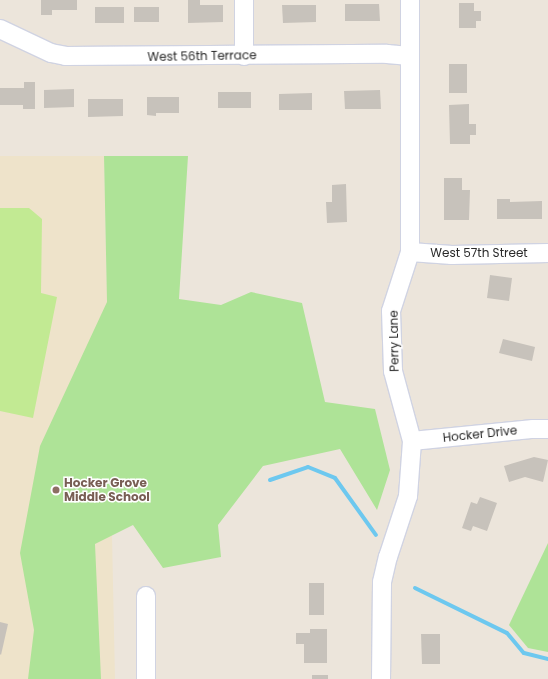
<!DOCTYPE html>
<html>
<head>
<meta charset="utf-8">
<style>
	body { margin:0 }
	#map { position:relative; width:548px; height:679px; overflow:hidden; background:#ece5db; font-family:Poppins,sans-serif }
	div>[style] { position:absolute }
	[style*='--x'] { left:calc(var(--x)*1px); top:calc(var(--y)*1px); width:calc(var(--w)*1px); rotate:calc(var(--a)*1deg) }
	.education>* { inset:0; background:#eee3ca }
	.green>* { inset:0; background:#aee397 }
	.pitch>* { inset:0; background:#c2ea93 }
	.stream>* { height:4px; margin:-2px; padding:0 2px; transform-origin:2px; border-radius:2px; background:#6dc8ef }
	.building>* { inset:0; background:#c7c2bb }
	.roads { filter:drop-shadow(1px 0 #d0d3e2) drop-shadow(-1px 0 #d0d3e2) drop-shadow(0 1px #d0d3e2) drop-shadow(0 -1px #d0d3e2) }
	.minor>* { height:18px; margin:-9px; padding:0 9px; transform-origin:9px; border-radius:9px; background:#fff }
	.dots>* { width:11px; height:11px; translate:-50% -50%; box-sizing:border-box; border:2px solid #fff; border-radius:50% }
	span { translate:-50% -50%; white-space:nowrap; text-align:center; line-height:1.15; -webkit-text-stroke:3px #fff; paint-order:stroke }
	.street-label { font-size:12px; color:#292929 }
	.education-label { font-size:12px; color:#785e54; font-weight:700 }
	.left { translate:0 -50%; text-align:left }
</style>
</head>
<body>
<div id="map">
	<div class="education">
		<div style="clip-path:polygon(0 156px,104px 156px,115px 679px,0 679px)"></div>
	</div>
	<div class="green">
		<div style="clip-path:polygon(104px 156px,188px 156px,179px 299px,221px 305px,251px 292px,302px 303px,325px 402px,375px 409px,390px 470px,377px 510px,340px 449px,263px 466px,218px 525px,221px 557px,163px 568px,133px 525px,95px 544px,101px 679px,28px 679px,34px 630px,20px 553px,40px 446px,107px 302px)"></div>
		<div style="clip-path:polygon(548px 543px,548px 652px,528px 648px,509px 625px)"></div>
	</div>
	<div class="pitch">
		<div style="clip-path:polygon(0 208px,29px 208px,42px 219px,41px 293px,57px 297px,33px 418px,0 411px)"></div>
	</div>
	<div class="stream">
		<div style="--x:270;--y:480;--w:40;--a:-18.9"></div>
		<div style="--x:308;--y:467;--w:29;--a:22"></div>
		<div style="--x:335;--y:478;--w:70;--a:54.3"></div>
		<div style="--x:415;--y:588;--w:102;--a:26.1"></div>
		<div style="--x:507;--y:633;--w:26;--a:50"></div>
		<div style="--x:524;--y:653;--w:25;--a:14"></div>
	</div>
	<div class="building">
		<div style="clip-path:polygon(41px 0,77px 0,77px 10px,52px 10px,52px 15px,41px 15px)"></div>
		<div style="clip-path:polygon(188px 0,200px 0,200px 5px,223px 5px,223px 22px,188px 23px)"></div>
		<div style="clip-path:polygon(459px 3px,474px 3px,474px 11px,481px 11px,481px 21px,476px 21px,476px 28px,459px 28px)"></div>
		<div style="clip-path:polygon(345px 4px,379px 4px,380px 21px,345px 21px)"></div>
		<div style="clip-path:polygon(282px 5px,316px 5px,316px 22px,283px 23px)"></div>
		<div style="clip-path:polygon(95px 7px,124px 7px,124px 23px,95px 23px)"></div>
		<div style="clip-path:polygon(134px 7px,159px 7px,159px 22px,134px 22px)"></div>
		<div style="clip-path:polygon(449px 64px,467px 64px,467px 93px,449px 93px)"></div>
		<div style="clip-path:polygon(24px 82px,35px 82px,35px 109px,23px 109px,23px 105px,0 105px,0 88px,24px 88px)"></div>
		<div style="clip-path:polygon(74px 89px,74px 107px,44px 108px,44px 90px)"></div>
		<div style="clip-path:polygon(380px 90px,381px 109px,345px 109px,344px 91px)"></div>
		<div style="clip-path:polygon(218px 92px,251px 92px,251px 108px,218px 108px)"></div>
		<div style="clip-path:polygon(312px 93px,312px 110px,279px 110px,279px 94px)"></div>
		<div style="clip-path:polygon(147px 97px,179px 97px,179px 113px,156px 113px,156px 116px,147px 115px)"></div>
		<div style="clip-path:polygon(88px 99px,123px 99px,123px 116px,88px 117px)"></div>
		<div style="clip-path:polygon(469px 104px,469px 124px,476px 124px,476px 135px,470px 135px,470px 144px,450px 144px,449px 105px)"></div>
		<div style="clip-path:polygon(444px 178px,462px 178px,462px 190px,470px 190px,469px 220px,444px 220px)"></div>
		<div style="clip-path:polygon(346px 184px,347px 222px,327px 223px,326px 202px,332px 202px,332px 185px)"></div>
		<div style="clip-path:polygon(497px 199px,510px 199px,510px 202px,542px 201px,542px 219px,497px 219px)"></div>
		<div style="clip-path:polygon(490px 275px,512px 278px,509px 301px,487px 298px)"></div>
		<div style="clip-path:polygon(503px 339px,535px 347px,532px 361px,499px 353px)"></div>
		<div style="clip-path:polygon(534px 457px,548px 460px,543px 482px,525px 477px,509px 482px,504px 466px)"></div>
		<div style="clip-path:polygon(480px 497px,497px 503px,487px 531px,473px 526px,471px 531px,462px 528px,471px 502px,477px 504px)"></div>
		<div style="clip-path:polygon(309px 583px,324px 583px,324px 615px,309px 615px)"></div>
		<div style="clip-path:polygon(0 622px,8px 624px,1px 655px,0 654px)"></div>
		<div style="clip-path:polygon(310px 629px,327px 629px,327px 663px,304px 663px,304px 644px,296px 644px,296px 633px,310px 633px)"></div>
		<div style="clip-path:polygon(421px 634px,440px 634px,440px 664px,422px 664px)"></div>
		<div style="clip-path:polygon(312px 675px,328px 675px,328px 679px,312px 679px)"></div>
	</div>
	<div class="roads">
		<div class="minor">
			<div style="--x:244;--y:0;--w:56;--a:90"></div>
			<div style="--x:0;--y:29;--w:56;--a:25.2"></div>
			<div style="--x:51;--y:53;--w:15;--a:11"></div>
			<div style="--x:66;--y:56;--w:321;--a:-0.4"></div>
			<div style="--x:387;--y:54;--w:23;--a:5"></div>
			<div style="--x:410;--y:252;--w:42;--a:4.1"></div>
			<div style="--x:452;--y:255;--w:96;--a:-1.2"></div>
			<div style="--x:412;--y:441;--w:122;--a:-5.7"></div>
			<div style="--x:533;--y:429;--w:15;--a:0"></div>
			<div style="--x:146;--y:679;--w:83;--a:-90"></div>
			<div style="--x:381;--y:679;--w:97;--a:-89.4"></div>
			<div style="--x:382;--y:582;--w:26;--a:-77"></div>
			<div style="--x:388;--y:557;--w:64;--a:-71.8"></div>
			<div style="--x:408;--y:496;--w:55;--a:-85.8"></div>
			<div style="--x:412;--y:441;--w:73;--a:-105.2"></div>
			<div style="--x:393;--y:371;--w:60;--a:-91.9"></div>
			<div style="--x:391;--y:311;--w:62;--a:-72.1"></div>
			<div style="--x:410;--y:252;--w:252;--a:-90"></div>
		</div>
	</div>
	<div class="dots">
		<div style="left:56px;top:490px;background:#8d6e63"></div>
	</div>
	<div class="street-label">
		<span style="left:202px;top:56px;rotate:-1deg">West 56th Terrace</span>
		<span style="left:479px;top:253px">West 57th Street</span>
		<span style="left:394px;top:341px;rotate:-91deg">Perry Lane</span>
		<span style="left:480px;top:434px;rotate:-6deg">Hocker Drive</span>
	</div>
	<div class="education-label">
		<span class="left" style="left:64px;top:490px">Hocker Grove<br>Middle School</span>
	</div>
</div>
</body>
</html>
